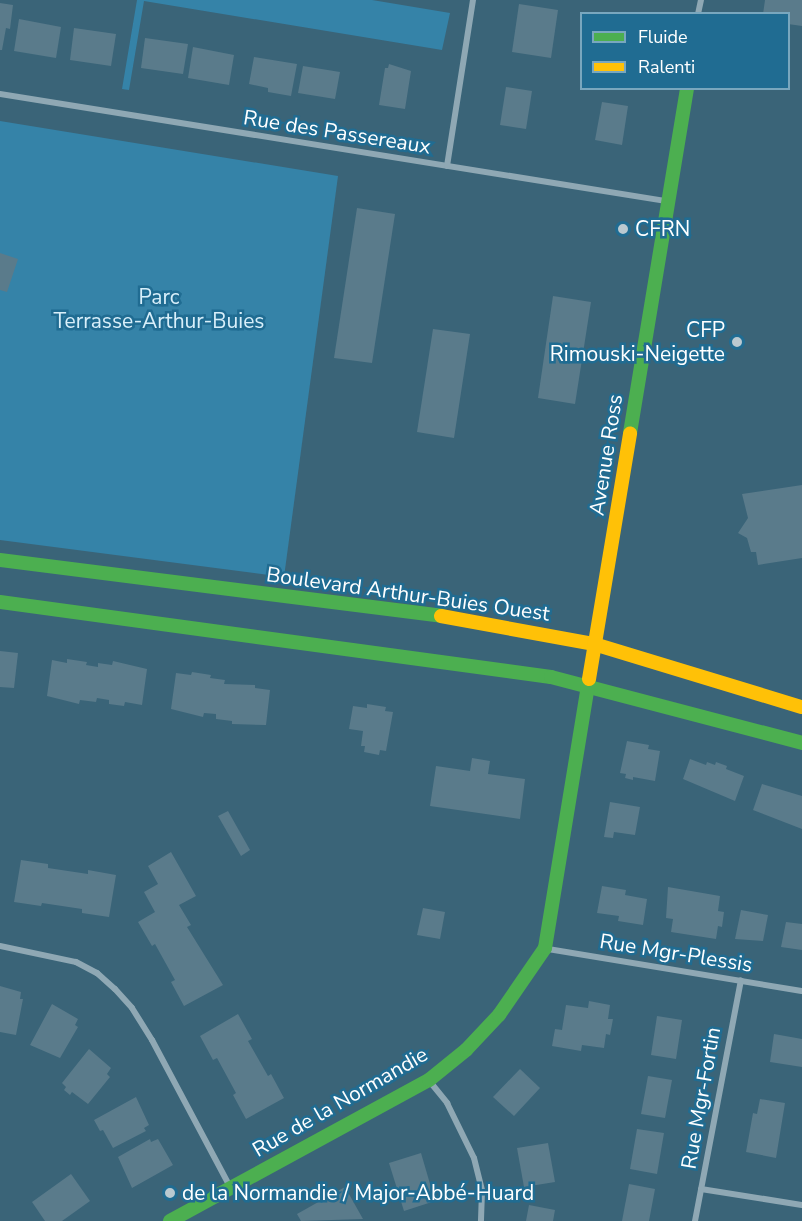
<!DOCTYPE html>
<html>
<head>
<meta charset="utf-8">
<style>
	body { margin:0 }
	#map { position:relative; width:802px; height:1221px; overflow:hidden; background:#3a6478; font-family:"Nunito Sans",sans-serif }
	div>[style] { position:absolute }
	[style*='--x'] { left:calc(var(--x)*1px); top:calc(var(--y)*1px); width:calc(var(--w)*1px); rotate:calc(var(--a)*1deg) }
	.green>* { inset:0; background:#3583a8 }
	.building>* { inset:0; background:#5a7b8b }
	.street>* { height:6px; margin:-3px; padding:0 3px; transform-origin:3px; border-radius:3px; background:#8fa8b4 }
	.fast>* { height:14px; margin:-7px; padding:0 7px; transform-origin:7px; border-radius:7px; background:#4caf50 }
	.slow>* { height:14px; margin:-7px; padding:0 7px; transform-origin:7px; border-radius:7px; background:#ffc107 }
	.dots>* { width:16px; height:16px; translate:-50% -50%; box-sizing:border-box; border:3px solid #206c92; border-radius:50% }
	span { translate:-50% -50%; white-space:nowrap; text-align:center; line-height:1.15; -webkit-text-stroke:5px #206c92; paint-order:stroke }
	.street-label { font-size:21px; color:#fff }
	.poi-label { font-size:21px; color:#fff }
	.left { translate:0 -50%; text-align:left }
	.right { translate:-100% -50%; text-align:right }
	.park-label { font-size:21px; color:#d8effa }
	.legend { position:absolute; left:580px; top:12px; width:210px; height:78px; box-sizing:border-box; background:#206c92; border:2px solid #79a7be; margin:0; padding:8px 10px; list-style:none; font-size:18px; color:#fff }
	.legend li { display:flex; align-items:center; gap:12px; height:30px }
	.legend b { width:30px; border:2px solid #79a7be }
</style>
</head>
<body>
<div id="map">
	<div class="green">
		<div style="clip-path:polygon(137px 0,372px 0,450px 13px,442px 50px,144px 1px,129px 90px,122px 89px)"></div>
		<div style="clip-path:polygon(0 121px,338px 176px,284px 577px,0 540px)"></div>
	</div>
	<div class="building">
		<div style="clip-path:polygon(765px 0,802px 0,802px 26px,788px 24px,788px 14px,763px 14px)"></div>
		<div style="clip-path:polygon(0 3px,13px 5px,10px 29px,6px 28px,2px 50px,0 50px)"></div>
		<div style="clip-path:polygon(519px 4px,558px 10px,551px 58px,512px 52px)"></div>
		<div style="clip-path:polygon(19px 19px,61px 27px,56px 58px,14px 51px)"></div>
		<div style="clip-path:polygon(74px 28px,116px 34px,111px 66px,70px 60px)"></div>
		<div style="clip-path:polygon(145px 38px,188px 44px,183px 74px,141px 68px)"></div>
		<div style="clip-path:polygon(193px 47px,234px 55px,229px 85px,188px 78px)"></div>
		<div style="clip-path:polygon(254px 57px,297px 64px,291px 96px,268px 92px,268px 88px,249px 84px)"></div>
		<div style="clip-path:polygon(389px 64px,411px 71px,405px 109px,379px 105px,385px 68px,388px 68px)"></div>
		<div style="clip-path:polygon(303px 66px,340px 72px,335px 99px,298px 93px)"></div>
		<div style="clip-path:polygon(506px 87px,532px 91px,526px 129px,500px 125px)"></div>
		<div style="clip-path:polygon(602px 102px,628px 106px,622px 145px,595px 140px)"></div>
		<div style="clip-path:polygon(357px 208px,395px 214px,372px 363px,334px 358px)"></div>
		<div style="clip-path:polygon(0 253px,18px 259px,7px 292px,0 290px)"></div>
		<div style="clip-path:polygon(553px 296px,591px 302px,575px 404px,538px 398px)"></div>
		<div style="clip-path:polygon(433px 329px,470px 334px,454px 438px,417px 432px)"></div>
		<div style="clip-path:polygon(802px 485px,802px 558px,758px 565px,756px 552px,751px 552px,747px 538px,738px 533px,748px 518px,742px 494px)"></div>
		<div style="clip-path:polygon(0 651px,18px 653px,14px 688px,0 687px)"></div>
		<div style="clip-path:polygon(67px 659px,87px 662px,86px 665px,98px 667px,98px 663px,112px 665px,113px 661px,147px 669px,142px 705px,125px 702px,124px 706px,109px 704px,109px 700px,97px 698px,96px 702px,80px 700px,79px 704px,47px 696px,52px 660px,67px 663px)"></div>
		<div style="clip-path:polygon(192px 672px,211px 675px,210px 678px,225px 680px,224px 684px,255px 685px,255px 688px,270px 690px,266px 725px,232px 724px,232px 721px,216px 719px,216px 714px,204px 713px,203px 717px,171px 709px,176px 673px,191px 675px)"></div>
		<div style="clip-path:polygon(367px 704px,386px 707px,385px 711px,393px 712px,386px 751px,380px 750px,379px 755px,364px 752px,365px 746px,361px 746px,363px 731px,349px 729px,353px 706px,367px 708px)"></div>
		<div style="clip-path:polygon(627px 741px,649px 745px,648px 749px,660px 751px,655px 781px,633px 777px,633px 780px,625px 778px,626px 774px,620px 773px)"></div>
		<div style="clip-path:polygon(472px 758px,490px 761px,488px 774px,525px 779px,520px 819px,430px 806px,436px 766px,470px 771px)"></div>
		<div style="clip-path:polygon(690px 759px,706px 765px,707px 762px,715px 765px,716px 762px,727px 766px,726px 769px,744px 776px,735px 801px,683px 779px)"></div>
		<div style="clip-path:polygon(762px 784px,802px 796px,802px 829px,753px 810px)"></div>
		<div style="clip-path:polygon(610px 802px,640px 807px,635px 835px,614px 832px,613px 838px,604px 837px)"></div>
		<div style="clip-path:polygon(228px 811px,250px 850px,241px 856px,218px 816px)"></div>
		<div style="clip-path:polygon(171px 852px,196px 896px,179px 905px,191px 925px,187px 927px,223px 985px,184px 1006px,171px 982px,175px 980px,155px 944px,152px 946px,138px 922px,155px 912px,144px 892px,158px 884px,148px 866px)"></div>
		<div style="clip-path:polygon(21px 860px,48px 864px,48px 868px,88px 874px,88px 870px,116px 875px,109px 917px,82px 913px,82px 909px,42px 903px,41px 906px,14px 902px)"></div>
		<div style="clip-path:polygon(602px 886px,626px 890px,625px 895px,647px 899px,643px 925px,618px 921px,619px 916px,597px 913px)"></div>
		<div style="clip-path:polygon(668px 887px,720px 896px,718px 911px,724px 912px,722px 927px,718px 926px,716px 939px,671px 932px,673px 919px,666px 918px)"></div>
		<div style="clip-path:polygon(423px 908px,445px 912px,440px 939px,417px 935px)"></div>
		<div style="clip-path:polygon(741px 910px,768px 915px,763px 941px,735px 939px)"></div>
		<div style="clip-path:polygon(786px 922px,802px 924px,802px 950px,781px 947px)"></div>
		<div style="clip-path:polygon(0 986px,21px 992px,20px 999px,23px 999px,16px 1035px,0 1032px)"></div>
		<div style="clip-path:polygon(589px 1001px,610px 1005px,608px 1019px,613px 1019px,610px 1035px,606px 1034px,604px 1048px,582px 1045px,581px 1051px,552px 1046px,555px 1029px,562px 1030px,566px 1005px,588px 1008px)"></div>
		<div style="clip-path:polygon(52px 1004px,78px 1019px,75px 1025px,78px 1027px,60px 1058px,30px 1045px)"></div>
		<div style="clip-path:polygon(238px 1014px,252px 1039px,248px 1041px,268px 1076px,271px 1074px,284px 1098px,246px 1119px,233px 1095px,236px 1093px,217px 1058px,213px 1060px,200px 1036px)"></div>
		<div style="clip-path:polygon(657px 1016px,682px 1020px,676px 1059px,651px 1055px)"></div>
		<div style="clip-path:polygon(774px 1034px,802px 1039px,802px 1067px,770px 1062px)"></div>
		<div style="clip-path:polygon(89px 1049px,111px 1068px,107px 1074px,110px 1077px,88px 1104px,72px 1092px,70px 1095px,64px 1090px,66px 1087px,62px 1083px)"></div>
		<div style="clip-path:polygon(520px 1069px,540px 1088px,514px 1116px,493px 1097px)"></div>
		<div style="clip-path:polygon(648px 1076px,672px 1080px,665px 1118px,641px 1114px)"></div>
		<div style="clip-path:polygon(136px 1097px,149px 1125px,144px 1128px,146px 1131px,113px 1148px,103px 1130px,100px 1131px,94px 1120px)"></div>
		<div style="clip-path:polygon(760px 1099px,785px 1103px,776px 1158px,746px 1152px,753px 1113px,757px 1114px)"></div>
		<div style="clip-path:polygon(637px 1129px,664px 1133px,657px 1174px,630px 1169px)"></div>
		<div style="clip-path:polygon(150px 1139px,151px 1142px,158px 1139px,173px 1165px,132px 1188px,118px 1157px)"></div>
		<div style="clip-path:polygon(548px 1143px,555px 1182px,524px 1187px,517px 1148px)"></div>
		<div style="clip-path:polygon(421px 1153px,435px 1201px,404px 1211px,389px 1163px)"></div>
		<div style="clip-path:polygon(71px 1174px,90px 1201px,62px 1221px,45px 1221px,32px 1202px)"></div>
		<div style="clip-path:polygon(629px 1184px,655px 1189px,649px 1221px,622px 1221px)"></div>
		<div style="clip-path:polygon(345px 1187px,363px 1219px,301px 1221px,297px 1214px)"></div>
		<div style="clip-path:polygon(529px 1205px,555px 1210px,553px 1221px,526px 1221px)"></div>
	</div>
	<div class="street">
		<div style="--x:698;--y:14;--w:14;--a:-78"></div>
		<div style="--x:0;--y:94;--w:675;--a:9.13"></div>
		<div style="--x:447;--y:166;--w:168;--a:-81.1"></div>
		<div style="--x:0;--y:946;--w:78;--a:11.9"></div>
		<div style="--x:76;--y:962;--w:24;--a:28"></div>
		<div style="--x:97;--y:973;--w:24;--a:42"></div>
		<div style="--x:115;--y:989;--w:25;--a:48"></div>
		<div style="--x:132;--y:1008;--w:38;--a:58"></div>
		<div style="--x:152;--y:1040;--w:166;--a:62"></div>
		<div style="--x:548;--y:949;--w:257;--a:9.4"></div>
		<div style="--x:431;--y:1083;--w:26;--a:51"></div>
		<div style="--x:447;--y:1103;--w:61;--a:63.9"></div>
		<div style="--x:474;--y:1158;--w:34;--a:76"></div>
		<div style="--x:482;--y:1191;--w:30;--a:92"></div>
		<div style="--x:701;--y:1189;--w:102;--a:9"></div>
		<div style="--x:695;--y:1221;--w:245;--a:-79.2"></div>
	</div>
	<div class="fast">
		<div style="--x:630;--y:433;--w:350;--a:-80.6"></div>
		<div style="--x:0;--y:560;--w:445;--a:7.2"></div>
		<div style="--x:0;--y:602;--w:556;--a:7.75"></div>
		<div style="--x:551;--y:677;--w:260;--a:14.7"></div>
		<div style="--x:170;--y:1221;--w:295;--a:-28.6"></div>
		<div style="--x:429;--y:1080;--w:48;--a:-39"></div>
		<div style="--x:466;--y:1050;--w:48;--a:-46.7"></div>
		<div style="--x:499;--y:1015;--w:81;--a:-55.5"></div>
		<div style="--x:545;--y:948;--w:273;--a:-80.7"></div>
	</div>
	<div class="slow">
		<div style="--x:441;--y:616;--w:156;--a:10.4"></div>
		<div style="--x:594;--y:644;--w:217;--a:16.9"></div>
		<div style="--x:589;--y:679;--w:249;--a:-80.5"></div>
	</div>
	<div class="dots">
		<div style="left:623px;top:229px;background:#bac9d0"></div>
		<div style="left:737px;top:342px;background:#bac9d0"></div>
		<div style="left:170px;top:1193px;background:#bac9d0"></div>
	</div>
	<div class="street-label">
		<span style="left:337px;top:132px;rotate:9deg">Rue des Passereaux</span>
		<span style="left:606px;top:455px;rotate:-81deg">Avenue Ross</span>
		<span style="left:408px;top:594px;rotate:8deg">Boulevard Arthur-Buies Ouest</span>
		<span style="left:676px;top:953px;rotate:9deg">Rue Mgr-Plessis</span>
		<span style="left:701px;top:1098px;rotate:-80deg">Rue Mgr-Fortin</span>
		<span style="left:340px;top:1102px;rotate:-30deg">Rue de la Normandie</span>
	</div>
	<div class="poi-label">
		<span class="left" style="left:635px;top:229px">CFRN</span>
		<span class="right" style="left:725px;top:342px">CFP<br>Rimouski-Neigette</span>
		<span class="left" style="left:182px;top:1193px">de la Normandie / Major-Abbé-Huard</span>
	</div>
	<div class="park-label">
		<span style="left:159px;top:309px">Parc<br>Terrasse-Arthur-Buies</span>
	</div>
	<ul class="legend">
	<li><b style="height:8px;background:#4caf50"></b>Fluide</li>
	<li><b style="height:8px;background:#ffc107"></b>Ralenti</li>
	</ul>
</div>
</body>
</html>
